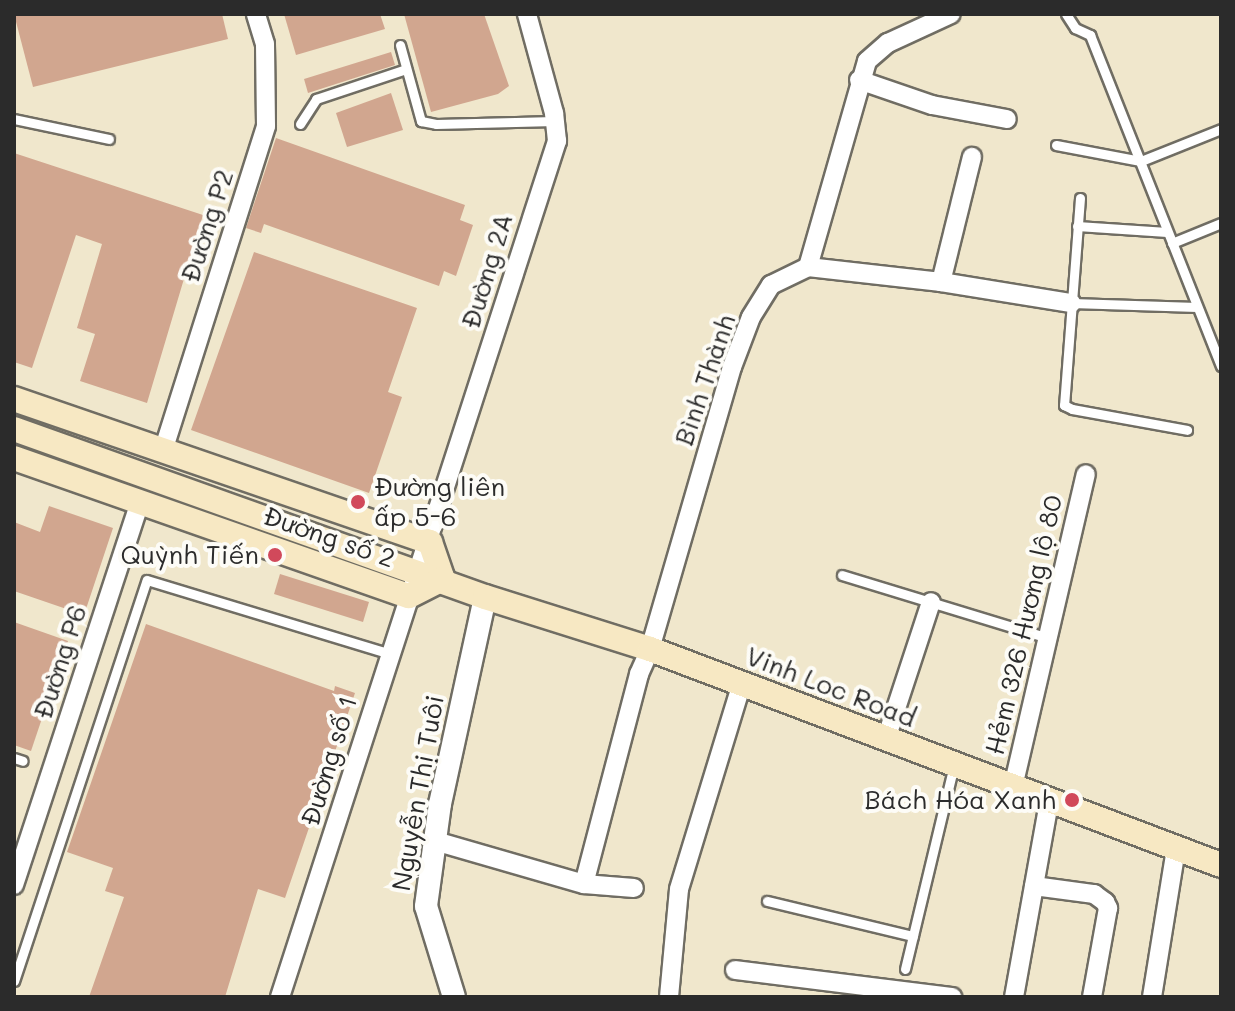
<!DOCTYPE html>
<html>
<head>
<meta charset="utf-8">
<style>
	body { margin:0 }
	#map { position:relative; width:1235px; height:1011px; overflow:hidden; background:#f0e7cc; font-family:Mali,sans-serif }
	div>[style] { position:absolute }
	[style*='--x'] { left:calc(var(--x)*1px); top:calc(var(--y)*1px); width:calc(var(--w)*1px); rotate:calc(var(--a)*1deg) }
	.building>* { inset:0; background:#d1a68f }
	.roads { filter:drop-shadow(2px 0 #706d63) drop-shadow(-2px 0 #706d63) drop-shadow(0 2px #706d63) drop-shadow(0 -2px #706d63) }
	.service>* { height:9px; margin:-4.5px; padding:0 4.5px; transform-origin:4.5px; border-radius:4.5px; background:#fff }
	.minor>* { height:18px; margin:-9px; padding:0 9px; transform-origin:9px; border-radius:9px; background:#fff }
	.tertiary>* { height:22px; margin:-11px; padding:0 11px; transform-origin:11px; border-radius:11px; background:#fff }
	.secondary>* { height:24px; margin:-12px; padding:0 12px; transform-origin:12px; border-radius:12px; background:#f7e8c3 }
	.dots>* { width:22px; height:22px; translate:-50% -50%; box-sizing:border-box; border:4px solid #fdfcf7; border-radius:50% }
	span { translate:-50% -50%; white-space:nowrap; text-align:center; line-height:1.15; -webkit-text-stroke:8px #fdfcf7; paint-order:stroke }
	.street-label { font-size:26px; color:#2b2b2b }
	.poi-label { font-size:26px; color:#2b2b2b }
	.left { translate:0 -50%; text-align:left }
	.right { translate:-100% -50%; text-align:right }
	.frame { position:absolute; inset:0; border:16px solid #2b2b2b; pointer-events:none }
</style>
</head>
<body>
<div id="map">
	<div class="building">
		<div style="clip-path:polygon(14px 14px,222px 14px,228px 39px,33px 87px)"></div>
		<div style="clip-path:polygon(284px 14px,380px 14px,385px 29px,296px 55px)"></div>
		<div style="clip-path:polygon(404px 14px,484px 14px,509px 86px,498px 94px,431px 112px)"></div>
		<div style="clip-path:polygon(391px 52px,395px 65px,308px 93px,304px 79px)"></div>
		<div style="clip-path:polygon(391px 93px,403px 130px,347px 147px,336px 113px)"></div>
		<div style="clip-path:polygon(276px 138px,465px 205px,460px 220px,473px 225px,456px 276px,444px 271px,439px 286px,264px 224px,261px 233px,246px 228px)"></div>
		<div style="clip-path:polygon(14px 153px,203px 215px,147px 403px,80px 381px,95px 334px,77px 328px,102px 244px,76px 235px,32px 368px,14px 362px)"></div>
		<div style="clip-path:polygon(254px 252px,417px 308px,388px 392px,402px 397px,369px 493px,191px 430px)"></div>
		<div style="clip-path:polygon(49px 506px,113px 528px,84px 615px,14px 591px,14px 522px,40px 532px)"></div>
		<div style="clip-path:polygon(280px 574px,369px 602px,363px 622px,274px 594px)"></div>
		<div style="clip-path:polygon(14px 622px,68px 641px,31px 751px,14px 745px)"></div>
		<div style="clip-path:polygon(146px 624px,334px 691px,335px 686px,355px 693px,285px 898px,258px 889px,225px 997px,89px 997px,124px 897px,105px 891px,113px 868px,67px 852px)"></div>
	</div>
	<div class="roads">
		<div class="service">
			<div style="--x:1066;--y:14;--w:17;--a:57"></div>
			<div style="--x:1075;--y:28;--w:17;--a:25"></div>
			<div style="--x:1090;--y:35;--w:356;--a:68.4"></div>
			<div style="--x:400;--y:45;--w:79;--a:74.6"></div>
			<div style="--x:421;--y:121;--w:15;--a:11"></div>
			<div style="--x:436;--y:124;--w:119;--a:-1.4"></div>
			<div style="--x:14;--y:119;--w:97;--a:11.9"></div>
			<div style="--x:300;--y:124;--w:30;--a:-57"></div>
			<div style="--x:316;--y:99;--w:95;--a:-18.4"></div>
			<div style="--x:1056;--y:145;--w:86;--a:10.7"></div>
			<div style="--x:1141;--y:161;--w:86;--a:-21.8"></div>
			<div style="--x:1080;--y:198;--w:208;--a:94.4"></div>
			<div style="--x:1064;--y:405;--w:9;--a:27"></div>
			<div style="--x:1072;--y:409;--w:117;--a:10.3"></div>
			<div style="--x:1077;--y:226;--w:90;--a:3.8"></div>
			<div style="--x:1172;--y:243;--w:53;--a:-22.2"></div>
			<div style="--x:1071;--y:303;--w:126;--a:1.8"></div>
			<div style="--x:842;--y:575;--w:215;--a:17"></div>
			<div style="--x:14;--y:758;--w:9;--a:18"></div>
			<div style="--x:767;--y:901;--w:150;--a:13.5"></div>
			<div style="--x:905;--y:969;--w:210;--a:-76.5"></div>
			<div style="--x:14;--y:981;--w:422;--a:-71.7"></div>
			<div style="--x:147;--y:580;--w:254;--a:16.9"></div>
		</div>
		<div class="minor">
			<div style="--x:859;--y:80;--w:77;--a:18.9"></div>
			<div style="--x:932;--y:105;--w:76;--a:10.6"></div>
			<div style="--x:808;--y:267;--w:134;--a:6.4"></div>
			<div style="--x:941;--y:282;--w:132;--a:9.2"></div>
			<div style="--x:941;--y:282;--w:129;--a:-76.1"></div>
			<div style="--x:163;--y:451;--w:341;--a:-72.4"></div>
			<div style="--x:266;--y:126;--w:82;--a:-90.7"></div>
			<div style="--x:265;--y:44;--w:31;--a:-107"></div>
			<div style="--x:886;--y:739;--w:144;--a:-71.8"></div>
			<div style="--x:1013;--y:787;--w:321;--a:-76.9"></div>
			<div style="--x:435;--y:841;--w:155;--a:16.1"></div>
			<div style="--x:584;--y:884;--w:217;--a:-75.3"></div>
			<div style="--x:639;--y:674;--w:27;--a:-66"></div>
			<div style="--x:650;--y:649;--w:294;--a:-73.8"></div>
			<div style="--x:732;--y:367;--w:53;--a:-69.2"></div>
			<div style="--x:751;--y:317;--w:38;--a:-58"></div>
			<div style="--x:771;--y:285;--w:41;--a:-25.9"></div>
			<div style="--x:808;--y:267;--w:214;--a:-74"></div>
			<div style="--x:867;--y:61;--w:28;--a:-41"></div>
			<div style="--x:888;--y:43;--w:69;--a:-24.7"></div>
			<div style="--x:584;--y:884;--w:50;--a:4.6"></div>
			<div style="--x:14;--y:885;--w:403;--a:-71.8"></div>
			<div style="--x:1034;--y:886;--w:61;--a:7.6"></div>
			<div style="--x:1094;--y:894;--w:14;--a:36"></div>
			<div style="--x:1105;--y:902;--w:7;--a:63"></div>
			<div style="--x:1108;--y:908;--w:90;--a:100.2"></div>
			<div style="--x:735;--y:970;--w:219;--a:7.1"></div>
			<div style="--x:280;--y:997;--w:900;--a:-72.07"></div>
			<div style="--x:557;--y:141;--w:28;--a:-96"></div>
			<div style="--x:554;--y:113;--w:103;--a:-105.3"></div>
			<div style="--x:669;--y:997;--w:108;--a:-84.7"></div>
			<div style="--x:679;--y:889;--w:215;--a:-73"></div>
			<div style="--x:1014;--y:997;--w:198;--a:-79.8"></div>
			<div style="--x:1152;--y:997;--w:151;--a:-80.8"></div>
		</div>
		<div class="tertiary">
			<div style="--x:454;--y:997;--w:95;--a:-107.1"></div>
			<div style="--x:426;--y:906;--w:103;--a:-82.2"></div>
			<div style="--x:440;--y:804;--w:212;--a:-77.7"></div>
		</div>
		<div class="secondary">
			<div style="--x:14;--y:399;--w:440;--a:19"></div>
			<div style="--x:430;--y:542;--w:39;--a:71"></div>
			<div style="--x:14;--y:429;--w:500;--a:19.63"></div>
			<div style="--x:485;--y:597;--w:173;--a:17.5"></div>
			<div style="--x:650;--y:649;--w:610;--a:20.72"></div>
			<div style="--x:14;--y:458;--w:418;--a:19.3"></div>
			<div style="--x:409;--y:596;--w:38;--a:-27"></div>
		</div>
	</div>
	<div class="dots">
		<div style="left:358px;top:502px;background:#d1495b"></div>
		<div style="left:275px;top:555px;background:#d1495b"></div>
		<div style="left:1072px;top:800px;background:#d1495b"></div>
	</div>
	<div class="street-label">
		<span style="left:207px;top:226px;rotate:-72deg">Đường P2</span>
		<span style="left:487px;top:271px;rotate:-73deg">Đường 2A</span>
		<span style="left:705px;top:380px;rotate:-71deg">Bình Thành</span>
		<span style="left:329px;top:537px;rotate:19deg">Đường số 2</span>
		<span style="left:1024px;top:625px;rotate:-77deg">Hẻm 326 Hương lộ 80</span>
		<span style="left:60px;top:662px;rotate:-72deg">Đường P6</span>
		<span style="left:831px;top:687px;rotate:21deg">Vinh Loc Road</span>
		<span style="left:329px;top:761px;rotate:-73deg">Đường số 1</span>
		<span style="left:418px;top:793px;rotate:-80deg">Nguyễn Thị Tuôi</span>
	</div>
	<div class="poi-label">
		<span class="left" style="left:374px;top:502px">Đường liên<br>ấp 5-6</span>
		<span class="right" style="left:259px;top:555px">Quỳnh Tiến</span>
		<span class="right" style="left:1056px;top:800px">Bách Hóa Xanh</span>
	</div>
	<div class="frame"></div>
</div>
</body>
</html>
